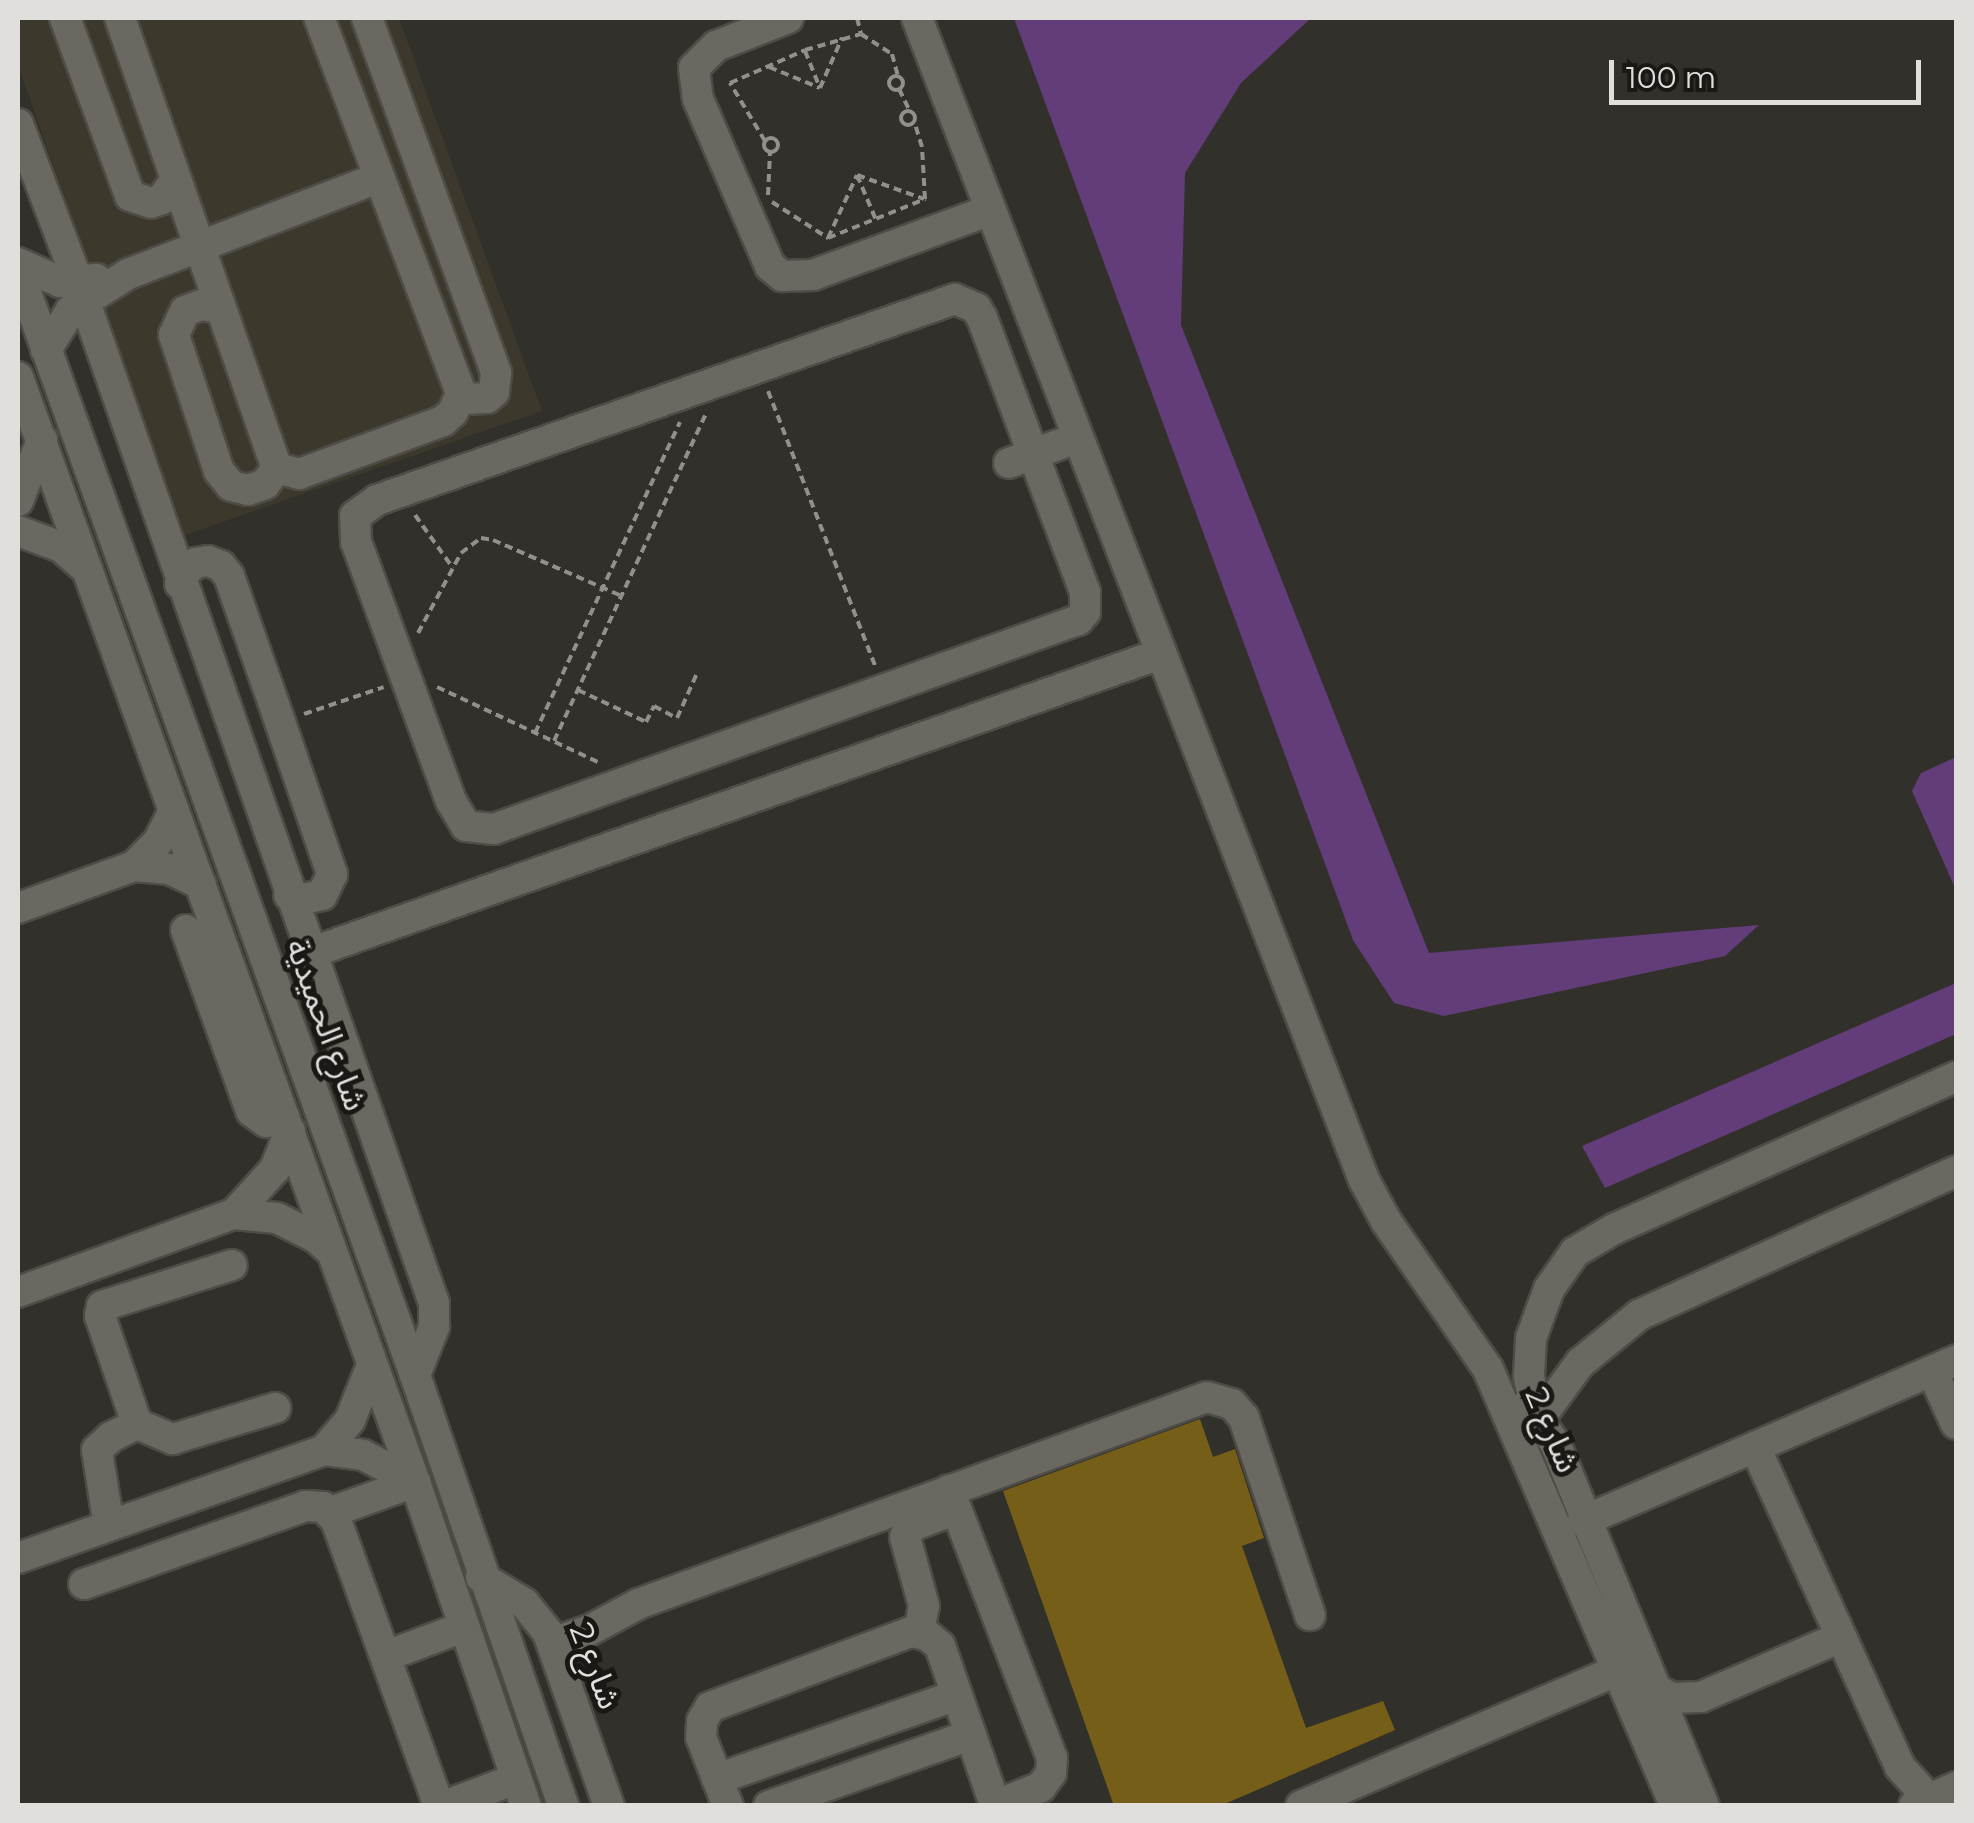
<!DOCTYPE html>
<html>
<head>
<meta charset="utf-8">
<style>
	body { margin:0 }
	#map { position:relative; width:1974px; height:1823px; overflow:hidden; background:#32302a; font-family:Montserrat,"Noto Sans Arabic",sans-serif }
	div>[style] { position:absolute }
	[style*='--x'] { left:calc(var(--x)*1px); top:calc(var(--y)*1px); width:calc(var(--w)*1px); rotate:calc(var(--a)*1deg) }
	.built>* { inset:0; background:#3c382c }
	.green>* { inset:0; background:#633d7a }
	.building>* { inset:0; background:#755e18 }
	.path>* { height:4px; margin-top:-2px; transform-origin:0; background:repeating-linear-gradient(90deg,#92908c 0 8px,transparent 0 13px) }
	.path>.ring { margin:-2px; padding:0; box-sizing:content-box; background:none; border:4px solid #92908c; border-radius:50% }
	.roads { filter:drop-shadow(2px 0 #4e4c47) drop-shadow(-2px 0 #4e4c47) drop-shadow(0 2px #4e4c47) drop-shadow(0 -2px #4e4c47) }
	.minor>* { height:30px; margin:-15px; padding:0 15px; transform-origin:15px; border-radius:15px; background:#6a6861 }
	span { translate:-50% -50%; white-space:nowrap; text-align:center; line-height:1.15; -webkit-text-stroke:10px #191815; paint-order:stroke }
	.street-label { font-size:32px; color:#e1dfdc }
	.frame { position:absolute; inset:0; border:20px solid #e1dfdc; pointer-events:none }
	.scale { position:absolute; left:1609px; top:60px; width:312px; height:45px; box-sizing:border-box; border:5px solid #e1dfdc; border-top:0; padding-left:12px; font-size:30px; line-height:35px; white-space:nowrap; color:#e1dfdc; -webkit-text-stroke:8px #191815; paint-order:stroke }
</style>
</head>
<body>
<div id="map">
	<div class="built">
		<div style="clip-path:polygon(18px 18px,399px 18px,542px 411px,185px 535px,18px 66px)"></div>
	</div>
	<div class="green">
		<div style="clip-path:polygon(1014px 18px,1311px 18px,1241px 83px,1185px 173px,1181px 325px,1429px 953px,1759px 925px,1725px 956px,1444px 1016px,1394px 1003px,1353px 940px)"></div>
		<div style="clip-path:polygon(1956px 757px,1956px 890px,1912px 791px,1921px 773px)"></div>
		<div style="clip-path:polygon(1956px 983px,1956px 1034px,1605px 1188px,1582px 1146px)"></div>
	</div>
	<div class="building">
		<div style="clip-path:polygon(1200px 1419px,1213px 1457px,1235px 1449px,1264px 1538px,1242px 1546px,1306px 1728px,1383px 1701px,1395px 1730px,1220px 1806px,1114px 1806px,1003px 1491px)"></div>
	</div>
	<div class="path">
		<div style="--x:857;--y:18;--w:16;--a:76"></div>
		<div style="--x:861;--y:34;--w:37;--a:33"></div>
		<div style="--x:892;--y:54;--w:23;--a:75"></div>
		<div style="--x:805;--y:51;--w:40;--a:68"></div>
		<div style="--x:769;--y:67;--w:55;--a:22.4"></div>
		<div class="ring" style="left:889px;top:76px;width:10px;height:10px"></div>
		<div style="--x:820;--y:88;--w:55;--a:-66.3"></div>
		<div style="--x:899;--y:89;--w:25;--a:64"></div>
		<div class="ring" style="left:901px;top:111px;width:10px;height:10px"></div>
		<div class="ring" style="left:764px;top:138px;width:10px;height:10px"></div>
		<div style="--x:765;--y:141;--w:68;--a:-121.1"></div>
		<div style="--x:730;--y:83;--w:82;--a:-23.7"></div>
		<div style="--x:805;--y:50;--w:58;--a:-15.9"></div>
		<div style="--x:857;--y:175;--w:71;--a:19.7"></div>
		<div style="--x:857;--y:175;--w:49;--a:67.1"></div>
		<div style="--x:768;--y:195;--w:43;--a:-87.3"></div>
		<div style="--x:772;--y:202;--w:67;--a:32.7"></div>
		<div style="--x:828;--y:238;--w:105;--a:-21.9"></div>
		<div style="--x:925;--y:199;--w:52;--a:-93.3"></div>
		<div style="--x:922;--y:147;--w:27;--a:-107"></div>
		<div style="--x:828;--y:238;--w:69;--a:-65.3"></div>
		<div style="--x:768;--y:391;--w:297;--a:68.7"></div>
		<div style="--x:415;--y:515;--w:65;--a:54.4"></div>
		<div style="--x:418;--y:633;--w:91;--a:-61.7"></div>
		<div style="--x:461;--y:553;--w:25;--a:-37"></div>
		<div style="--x:481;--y:538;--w:12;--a:9"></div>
		<div style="--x:493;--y:540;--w:141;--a:23.5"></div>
		<div style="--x:437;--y:687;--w:180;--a:25"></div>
		<div style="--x:578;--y:690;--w:75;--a:25.2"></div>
		<div style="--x:646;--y:722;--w:18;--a:-63"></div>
		<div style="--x:654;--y:706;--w:26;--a:28"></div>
		<div style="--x:677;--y:718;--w:51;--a:-65.9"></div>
		<div style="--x:304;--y:714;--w:84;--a:-18.6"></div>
		<div style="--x:535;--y:733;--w:343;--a:-65"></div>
		<div style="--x:554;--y:741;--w:362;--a:-65.1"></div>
	</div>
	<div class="roads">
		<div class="minor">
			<div style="--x:65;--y:18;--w:189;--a:69.9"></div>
			<div style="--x:130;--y:196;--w:22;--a:18"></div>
			<div style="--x:151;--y:203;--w:12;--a:-20"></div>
			<div style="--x:162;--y:199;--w:24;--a:-55"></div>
			<div style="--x:120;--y:18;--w:477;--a:70.8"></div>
			<div style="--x:277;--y:468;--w:23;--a:15"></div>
			<div style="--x:299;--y:474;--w:153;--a:-20.2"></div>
			<div style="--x:443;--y:421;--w:13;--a:-42"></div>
			<div style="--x:453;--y:412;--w:21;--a:-67"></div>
			<div style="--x:461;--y:393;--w:401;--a:-110.7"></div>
			<div style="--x:367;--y:18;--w:378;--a:70"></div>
			<div style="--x:496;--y:373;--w:19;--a:96"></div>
			<div style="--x:494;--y:392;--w:9;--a:139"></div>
			<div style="--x:487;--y:398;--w:19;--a:177"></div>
			<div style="--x:468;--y:399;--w:9;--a:-139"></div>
			<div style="--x:788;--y:18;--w:77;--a:158.7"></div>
			<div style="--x:716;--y:46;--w:31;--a:135"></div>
			<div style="--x:694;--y:68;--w:31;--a:83"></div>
			<div style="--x:698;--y:99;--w:182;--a:66.7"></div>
			<div style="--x:770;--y:266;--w:16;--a:40"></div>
			<div style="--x:782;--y:276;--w:31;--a:-2"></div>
			<div style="--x:813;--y:275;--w:189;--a:-20.1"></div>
			<div style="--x:917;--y:18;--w:1245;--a:68.96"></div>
			<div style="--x:1364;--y:1180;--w:47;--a:61.8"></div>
			<div style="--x:1386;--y:1221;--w:180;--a:55.4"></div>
			<div style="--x:1488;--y:1369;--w:475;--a:66.8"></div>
			<div style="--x:18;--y:124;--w:169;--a:69.2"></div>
			<div style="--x:78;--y:282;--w:1081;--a:70.78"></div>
			<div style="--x:434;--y:1303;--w:24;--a:90"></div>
			<div style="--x:434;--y:1327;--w:52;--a:111.6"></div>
			<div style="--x:18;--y:263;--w:46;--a:24.3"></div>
			<div style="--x:60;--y:282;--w:36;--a:-5"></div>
			<div style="--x:18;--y:270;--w:1174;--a:70.24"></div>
			<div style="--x:415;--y:1375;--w:456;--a:71"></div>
			<div style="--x:955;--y:299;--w:23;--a:23"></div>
			<div style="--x:976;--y:308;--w:12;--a:59"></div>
			<div style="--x:982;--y:318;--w:293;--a:69.4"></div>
			<div style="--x:1085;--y:592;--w:20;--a:90"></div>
			<div style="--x:1085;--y:612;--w:11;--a:131"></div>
			<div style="--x:1078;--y:620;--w:620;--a:160.31"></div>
			<div style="--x:494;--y:829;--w:28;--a:-174"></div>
			<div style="--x:466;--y:826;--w:29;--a:-121"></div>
			<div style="--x:451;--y:801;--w:276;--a:-110.1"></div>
			<div style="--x:356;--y:542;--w:26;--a:-92"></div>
			<div style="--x:355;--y:516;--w:27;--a:-36"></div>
			<div style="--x:377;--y:500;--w:612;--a:-19.18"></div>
			<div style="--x:219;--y:308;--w:18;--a:-171"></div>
			<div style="--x:201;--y:305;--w:17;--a:159"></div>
			<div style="--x:185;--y:311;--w:26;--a:115"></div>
			<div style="--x:174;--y:335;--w:143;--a:71.7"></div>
			<div style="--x:219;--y:471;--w:19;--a:51"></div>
			<div style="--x:231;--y:486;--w:17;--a:13"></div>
			<div style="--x:248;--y:490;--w:18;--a:-19"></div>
			<div style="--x:265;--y:484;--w:20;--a:-53"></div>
			<div style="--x:46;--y:350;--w:47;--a:-58"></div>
			<div style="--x:71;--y:310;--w:67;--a:-32.3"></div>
			<div style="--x:128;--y:274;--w:268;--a:-21"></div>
			<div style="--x:18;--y:377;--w:1174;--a:70.24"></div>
			<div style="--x:415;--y:1482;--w:342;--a:71.1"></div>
			<div style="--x:1009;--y:463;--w:72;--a:-20.2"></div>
			<div style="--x:18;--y:501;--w:66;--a:-68.5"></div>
			<div style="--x:18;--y:531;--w:46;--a:20.4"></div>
			<div style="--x:61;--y:547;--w:35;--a:41"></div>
			<div style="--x:180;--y:584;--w:13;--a:-67"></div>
			<div style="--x:185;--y:572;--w:13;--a:-42"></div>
			<div style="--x:195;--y:563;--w:13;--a:-9"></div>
			<div style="--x:208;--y:561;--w:14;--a:21"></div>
			<div style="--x:221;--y:566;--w:13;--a:51"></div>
			<div style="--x:229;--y:576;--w:155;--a:70.7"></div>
			<div style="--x:280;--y:722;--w:161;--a:71.1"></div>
			<div style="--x:332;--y:874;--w:23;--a:115"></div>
			<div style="--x:322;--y:895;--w:24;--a:168"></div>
			<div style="--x:299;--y:900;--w:11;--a:-153"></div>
			<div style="--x:134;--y:866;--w:34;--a:-45"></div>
			<div style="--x:158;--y:842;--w:35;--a:-63"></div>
			<div style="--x:18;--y:908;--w:123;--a:-19.9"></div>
			<div style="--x:134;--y:866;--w:35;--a:5"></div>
			<div style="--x:169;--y:869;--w:35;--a:25"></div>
			<div style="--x:186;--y:930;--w:192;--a:70.2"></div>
			<div style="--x:251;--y:1111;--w:19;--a:36"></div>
			<div style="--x:266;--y:1122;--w:19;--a:-12"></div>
			<div style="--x:310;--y:953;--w:901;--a:-19.38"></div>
			<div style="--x:234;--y:1214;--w:61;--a:-47.7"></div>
			<div style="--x:275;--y:1169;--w:41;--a:-68.5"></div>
			<div style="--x:18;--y:1292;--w:230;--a:-19.9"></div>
			<div style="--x:234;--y:1214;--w:43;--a:5.3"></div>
			<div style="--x:277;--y:1218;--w:42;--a:26.6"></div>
			<div style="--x:315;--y:1237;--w:21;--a:41"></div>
			<div style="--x:1932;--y:1371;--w:58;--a:65.6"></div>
			<div style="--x:1527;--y:1405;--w:47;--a:53.6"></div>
			<div style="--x:1555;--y:1443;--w:392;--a:67.7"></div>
			<div style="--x:1536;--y:1413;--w:38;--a:-101"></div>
			<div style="--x:1529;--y:1376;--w:38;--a:-87"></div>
			<div style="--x:1531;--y:1338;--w:52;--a:-69.8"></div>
			<div style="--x:1549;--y:1289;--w:45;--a:-54.9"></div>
			<div style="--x:1575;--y:1252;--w:45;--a:-30.5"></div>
			<div style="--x:1614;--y:1229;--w:374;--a:-24"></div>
			<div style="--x:1540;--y:1418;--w:68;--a:-54"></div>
			<div style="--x:1580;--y:1363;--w:76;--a:-39.1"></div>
			<div style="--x:1639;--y:1315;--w:348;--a:-24.4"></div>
			<div style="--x:137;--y:1424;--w:114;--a:-108.9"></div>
			<div style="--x:100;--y:1316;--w:10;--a:-79"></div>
			<div style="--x:102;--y:1306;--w:136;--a:-17.5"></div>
			<div style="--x:1755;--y:1447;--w:351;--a:65.6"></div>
			<div style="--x:1900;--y:1767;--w:43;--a:47.8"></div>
			<div style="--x:324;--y:1450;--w:40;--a:-49"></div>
			<div style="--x:350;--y:1420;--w:59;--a:-68.2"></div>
			<div style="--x:949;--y:1490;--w:287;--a:69"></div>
			<div style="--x:1052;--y:1758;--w:15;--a:94"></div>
			<div style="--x:1051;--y:1773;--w:17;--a:126"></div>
			<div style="--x:1041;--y:1787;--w:51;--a:158"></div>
			<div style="--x:331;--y:1512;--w:89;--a:-19.7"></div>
			<div style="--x:1583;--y:1521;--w:406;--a:-23.3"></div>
			<div style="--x:109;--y:1526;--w:77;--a:-99"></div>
			<div style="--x:97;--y:1450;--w:19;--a:-43"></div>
			<div style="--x:111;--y:1437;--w:29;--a:-27"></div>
			<div style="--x:137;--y:1424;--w:39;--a:23"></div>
			<div style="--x:173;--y:1439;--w:107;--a:-16.9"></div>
			<div style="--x:18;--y:1558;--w:324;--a:-19.4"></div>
			<div style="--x:324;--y:1450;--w:39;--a:7"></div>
			<div style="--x:363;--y:1455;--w:59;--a:27.4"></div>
			<div style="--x:481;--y:1577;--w:50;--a:31.2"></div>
			<div style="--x:524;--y:1603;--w:38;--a:51"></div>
			<div style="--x:548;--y:1633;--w:183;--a:70.6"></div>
			<div style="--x:84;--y:1584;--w:234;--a:-19.4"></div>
			<div style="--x:305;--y:1506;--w:18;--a:3"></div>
			<div style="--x:323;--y:1507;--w:18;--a:45"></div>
			<div style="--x:336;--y:1520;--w:304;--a:70.2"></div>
			<div style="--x:919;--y:1633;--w:27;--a:-80"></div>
			<div style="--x:924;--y:1606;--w:72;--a:-105.4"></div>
			<div style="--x:905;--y:1537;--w:13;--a:-58"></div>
			<div style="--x:912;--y:1526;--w:40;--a:-21"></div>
			<div style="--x:552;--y:1643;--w:40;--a:-18.9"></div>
			<div style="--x:590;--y:1630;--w:55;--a:-28.4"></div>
			<div style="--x:638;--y:1604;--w:605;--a:-19.99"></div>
			<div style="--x:1207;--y:1397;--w:26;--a:16"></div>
			<div style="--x:1232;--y:1404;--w:18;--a:49"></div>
			<div style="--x:1244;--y:1418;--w:208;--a:71.5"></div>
			<div style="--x:386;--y:1656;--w:80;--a:-20.5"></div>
			<div style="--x:1652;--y:1687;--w:23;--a:29"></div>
			<div style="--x:1672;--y:1698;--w:29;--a:-2"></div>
			<div style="--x:1701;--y:1697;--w:152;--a:-23.2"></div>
			<div style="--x:717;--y:1779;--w:254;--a:-19.3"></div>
			<div style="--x:444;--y:1806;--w:77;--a:-20.6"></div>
			<div style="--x:728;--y:1806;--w:74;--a:-111.4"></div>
			<div style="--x:701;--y:1737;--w:16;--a:-86"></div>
			<div style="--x:702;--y:1721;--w:16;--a:-60"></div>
			<div style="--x:710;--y:1707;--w:215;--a:-20.5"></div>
			<div style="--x:911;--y:1632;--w:16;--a:11"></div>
			<div style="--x:927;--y:1635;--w:17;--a:40"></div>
			<div style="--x:940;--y:1646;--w:168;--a:70.9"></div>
			<div style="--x:769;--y:1806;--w:214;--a:-19.4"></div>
			<div style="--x:1301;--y:1806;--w:361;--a:-23.2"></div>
			<div style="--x:1914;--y:1806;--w:46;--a:-24.3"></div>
		</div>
	</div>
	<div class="street-label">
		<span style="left:326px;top:1025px;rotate:70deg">شارع الحميدية</span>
		<span style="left:1552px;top:1430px;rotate:67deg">شارع 2</span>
		<span style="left:595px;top:1666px;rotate:69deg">شارع 2</span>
	</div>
	<div class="frame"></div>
	<div class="scale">100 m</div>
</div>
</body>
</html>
